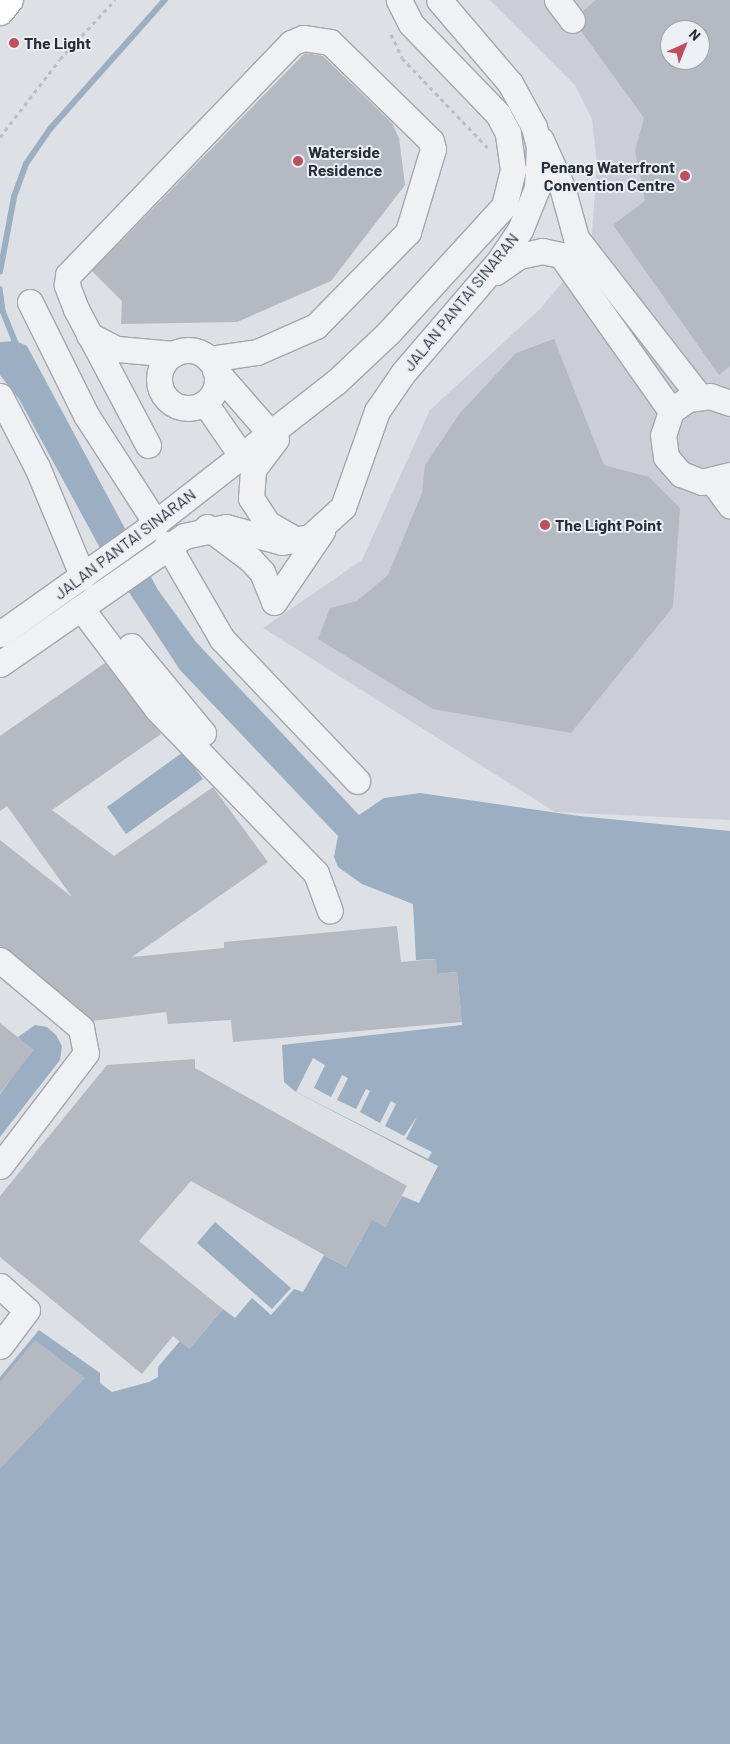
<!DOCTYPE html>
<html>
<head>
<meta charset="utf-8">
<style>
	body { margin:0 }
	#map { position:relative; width:730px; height:1744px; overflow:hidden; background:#dde0e5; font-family:Barlow,sans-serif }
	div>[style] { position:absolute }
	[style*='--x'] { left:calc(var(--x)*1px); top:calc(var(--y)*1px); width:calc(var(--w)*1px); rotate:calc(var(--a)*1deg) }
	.built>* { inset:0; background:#cbcfd5 }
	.water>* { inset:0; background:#9caec1 }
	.pier>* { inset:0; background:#dde0e5 }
	.stream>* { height:5.5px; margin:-2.75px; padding:0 2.75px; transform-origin:2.75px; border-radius:2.75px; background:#9caec1 }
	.building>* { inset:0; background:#b5b9c1 }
	.path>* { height:3px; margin-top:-1.5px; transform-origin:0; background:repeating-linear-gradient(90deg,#bbbec3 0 4px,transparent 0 8px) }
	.roads { filter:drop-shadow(1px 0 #a3a7ae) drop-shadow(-1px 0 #a3a7ae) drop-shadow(0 1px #a3a7ae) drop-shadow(0 -1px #a3a7ae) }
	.minor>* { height:25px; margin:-12.5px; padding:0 12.5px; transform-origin:12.5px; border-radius:12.5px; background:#eff1f4 }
	.minor>.ring { margin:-12.5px; padding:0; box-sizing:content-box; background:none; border:25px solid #eff1f4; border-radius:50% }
	.highway>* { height:28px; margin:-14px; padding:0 14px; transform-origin:14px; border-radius:14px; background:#fff }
	.dots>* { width:14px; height:14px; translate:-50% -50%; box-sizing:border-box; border:2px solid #eceff3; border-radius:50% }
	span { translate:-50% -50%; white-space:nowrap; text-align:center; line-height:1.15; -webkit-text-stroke:4px #eceff3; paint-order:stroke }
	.poi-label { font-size:16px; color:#282e39; font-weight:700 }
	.left { translate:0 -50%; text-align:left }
	.right { translate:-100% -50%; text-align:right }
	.street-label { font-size:16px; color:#282e39 }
	.north { position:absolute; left:660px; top:20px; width:50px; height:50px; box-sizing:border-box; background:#eceff3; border:1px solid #9ea2a9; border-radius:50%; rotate:44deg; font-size:14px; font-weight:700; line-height:20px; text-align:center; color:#282e39 }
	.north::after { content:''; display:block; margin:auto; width:18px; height:22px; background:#bd4f5f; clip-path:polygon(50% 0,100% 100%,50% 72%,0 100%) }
</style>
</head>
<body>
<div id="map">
	<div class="built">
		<div style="clip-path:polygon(evenodd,490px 0,730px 0,730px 820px,555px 812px,263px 628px,362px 560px,430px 410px,541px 308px,591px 247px,597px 165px,592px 119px,575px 85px,490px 0,670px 30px,700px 30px,700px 60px,670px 60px,670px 30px)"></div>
	</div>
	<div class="water">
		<div style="clip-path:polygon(16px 341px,27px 346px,158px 590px,196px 642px,359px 815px,384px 798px,420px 793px,579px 816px,730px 831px,730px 1744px,0 1744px,0 1377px,39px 1330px,100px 1373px,100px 1383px,112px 1392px,149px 1382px,158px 1377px,158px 1367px,180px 1341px,189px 1349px,223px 1309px,235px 1318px,252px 1298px,271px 1315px,294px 1289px,303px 1292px,324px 1255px,346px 1267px,368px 1227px,366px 1216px,385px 1227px,402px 1196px,419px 1203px,438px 1166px,296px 1092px,284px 1082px,282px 1045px,462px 1025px,457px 972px,437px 974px,435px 959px,416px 960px,413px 904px,362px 884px,338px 867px,334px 857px,338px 836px,180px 670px,100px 548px,19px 399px,0 375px,0 342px)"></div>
		<div style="clip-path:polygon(183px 752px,203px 779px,126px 834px,107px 807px)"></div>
		<div style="clip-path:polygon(35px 1025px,47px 1027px,56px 1035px,62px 1046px,60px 1060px,0 1137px,0 1094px,14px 1075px,0 1064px,18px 1037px)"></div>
		<div style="clip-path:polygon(215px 1222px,291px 1288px,272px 1309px,197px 1243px)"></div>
	</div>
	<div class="pier">
		<div style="clip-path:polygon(313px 1058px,325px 1065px,314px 1088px,331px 1097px,342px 1075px,348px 1078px,337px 1100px,356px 1109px,366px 1089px,370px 1091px,360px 1112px,380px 1123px,391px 1101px,396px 1104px,385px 1126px,404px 1136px,417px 1117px,406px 1139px,432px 1152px,428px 1159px,296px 1092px)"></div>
	</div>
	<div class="stream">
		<div style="--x:0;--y:272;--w:76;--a:-79.4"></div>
		<div style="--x:14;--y:197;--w:35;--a:-70"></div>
		<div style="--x:26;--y:164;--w:42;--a:-55.6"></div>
		<div style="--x:50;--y:129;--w:173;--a:-48.3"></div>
		<div style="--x:0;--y:289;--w:22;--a:82"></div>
		<div style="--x:3;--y:311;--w:40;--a:68"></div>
	</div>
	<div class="building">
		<div style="clip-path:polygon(evenodd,596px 0,730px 0,730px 366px,719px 375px,613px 225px,645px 201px,635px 151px,644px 118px,581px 31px,586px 19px,583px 11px,596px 0,670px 30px,700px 30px,700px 60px,670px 60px,670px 30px)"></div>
		<div style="clip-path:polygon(305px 53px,323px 56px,392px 123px,399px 138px,405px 185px,331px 281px,237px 322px,121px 324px,122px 301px,92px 271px)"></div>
		<div style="clip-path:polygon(554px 339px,604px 465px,649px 477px,680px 508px,673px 607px,571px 733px,433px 709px,318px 639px,330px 608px,357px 601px,388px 575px,422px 493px,425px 465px,460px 413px,516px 353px)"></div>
		<div style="clip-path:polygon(105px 663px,161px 734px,52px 810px,114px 856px,213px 787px,268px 862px,132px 957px,224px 948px,224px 942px,397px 926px,401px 962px,436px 959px,437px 974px,457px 972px,462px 1022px,233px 1042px,231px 1020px,168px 1024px,166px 1012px,92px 1021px,0 946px,0 840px,72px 897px,7px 806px,0 811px,0 736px)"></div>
		<div style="clip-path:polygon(0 1023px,34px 1050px,0 1093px)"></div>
		<div style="clip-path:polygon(195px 1059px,195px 1068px,407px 1186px,385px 1227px,372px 1220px,346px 1267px,191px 1181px,139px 1241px,223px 1309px,189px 1349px,173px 1336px,142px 1374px,0 1257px,0 1196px,107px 1065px)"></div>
		<div style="clip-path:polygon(35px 1340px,85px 1378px,0 1469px,0 1382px)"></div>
	</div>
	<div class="path">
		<div style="--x:391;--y:34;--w:26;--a:65"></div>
		<div style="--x:402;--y:58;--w:126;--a:46.3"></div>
		<div style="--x:0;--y:137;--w:98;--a:-52.4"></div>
		<div style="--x:60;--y:59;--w:81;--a:-47"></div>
	</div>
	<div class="roads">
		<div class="minor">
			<div style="--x:557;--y:0;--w:25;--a:53"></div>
			<div style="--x:541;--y:140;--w:51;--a:65.9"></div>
			<div style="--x:562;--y:187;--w:53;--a:74.6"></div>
			<div style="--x:576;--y:238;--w:200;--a:52.1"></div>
			<div style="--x:496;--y:272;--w:28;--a:-35"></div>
			<div style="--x:519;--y:256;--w:24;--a:-12"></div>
			<div style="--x:542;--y:251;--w:19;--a:12"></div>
			<div style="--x:561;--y:255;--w:191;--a:54.8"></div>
			<div style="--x:30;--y:302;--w:126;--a:63.6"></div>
			<div style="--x:86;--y:415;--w:129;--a:57.1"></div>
			<div style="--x:89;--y:335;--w:31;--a:27"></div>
			<div style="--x:117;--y:349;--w:57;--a:5"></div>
			<div class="ring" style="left:159px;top:350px;width:33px;height:33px"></div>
			<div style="--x:215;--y:370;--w:84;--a:48.9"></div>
			<div style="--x:0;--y:396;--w:80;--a:62.5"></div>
			<div style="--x:37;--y:467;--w:119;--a:67.3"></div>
			<div style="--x:205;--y:403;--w:63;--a:55.3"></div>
			<div style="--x:730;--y:403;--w:21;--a:-161"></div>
			<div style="--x:710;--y:396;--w:22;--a:172"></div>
			<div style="--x:688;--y:399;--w:21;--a:145"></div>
			<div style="--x:671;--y:411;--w:25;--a:108"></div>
			<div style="--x:663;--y:435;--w:22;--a:82"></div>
			<div style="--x:666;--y:457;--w:23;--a:49"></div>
			<div style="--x:681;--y:474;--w:22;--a:21"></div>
			<div style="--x:702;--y:482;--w:29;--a:-14"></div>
			<div style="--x:276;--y:439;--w:39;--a:127"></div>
			<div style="--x:253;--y:470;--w:28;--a:94"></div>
			<div style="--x:251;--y:498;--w:30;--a:57"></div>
			<div style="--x:267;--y:523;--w:28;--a:30"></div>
			<div style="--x:148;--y:445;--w:154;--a:-117.9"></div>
			<div style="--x:76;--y:309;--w:26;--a:-111"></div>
			<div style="--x:67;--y:285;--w:10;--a:-84"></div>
			<div style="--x:68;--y:275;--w:322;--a:-46.1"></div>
			<div style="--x:291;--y:43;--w:13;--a:-23"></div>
			<div style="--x:303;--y:38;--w:27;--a:8"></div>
			<div style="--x:330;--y:42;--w:141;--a:44.4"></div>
			<div style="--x:431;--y:141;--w:8;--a:76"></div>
			<div style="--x:433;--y:149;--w:87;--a:106.8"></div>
			<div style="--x:408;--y:232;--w:132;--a:134.4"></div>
			<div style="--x:316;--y:326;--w:64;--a:156.2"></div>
			<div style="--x:257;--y:352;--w:49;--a:171.7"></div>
			<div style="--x:713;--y:482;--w:29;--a:54"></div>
			<div style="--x:207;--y:527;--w:54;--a:36.7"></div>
			<div style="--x:250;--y:559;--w:18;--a:47"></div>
			<div style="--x:262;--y:572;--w:32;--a:68"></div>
			<div style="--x:274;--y:602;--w:86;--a:-55.9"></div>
			<div style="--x:167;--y:544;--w:110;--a:59.9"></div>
			<div style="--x:222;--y:639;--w:196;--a:46.4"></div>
			<div style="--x:81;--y:608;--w:126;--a:53"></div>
			<div style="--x:157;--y:709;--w:228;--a:45.9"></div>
			<div style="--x:316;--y:873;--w:40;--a:69.8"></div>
			<div style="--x:0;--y:634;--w:178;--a:-35.4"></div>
			<div style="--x:145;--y:531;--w:242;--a:-38"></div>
			<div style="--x:336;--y:382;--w:73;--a:-43.3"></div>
			<div style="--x:389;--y:332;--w:171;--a:-47.6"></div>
			<div style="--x:504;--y:206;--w:37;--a:-76"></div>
			<div style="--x:513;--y:170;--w:37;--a:-98"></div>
			<div style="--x:508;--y:133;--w:21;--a:-118"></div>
			<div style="--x:498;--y:114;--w:125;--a:-134"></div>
			<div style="--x:411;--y:24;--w:27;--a:-117"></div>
			<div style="--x:131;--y:646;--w:113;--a:50.4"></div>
			<div style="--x:0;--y:664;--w:224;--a:-34.8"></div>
			<div style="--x:184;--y:536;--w:43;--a:-12.1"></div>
			<div style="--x:226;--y:527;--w:58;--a:15"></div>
			<div style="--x:282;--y:542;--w:28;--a:-10"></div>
			<div style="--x:310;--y:537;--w:45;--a:-42.3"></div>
			<div style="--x:343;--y:507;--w:102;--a:-70.5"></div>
			<div style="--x:377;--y:411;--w:46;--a:-55.6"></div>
			<div style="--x:403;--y:373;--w:148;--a:-49.4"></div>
			<div style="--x:499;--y:261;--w:37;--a:-56"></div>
			<div style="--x:520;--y:230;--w:45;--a:-68"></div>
			<div style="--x:537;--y:188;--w:41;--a:-87.2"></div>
			<div style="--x:539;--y:147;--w:21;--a:-104"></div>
			<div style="--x:534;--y:127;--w:50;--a:-118.6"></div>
			<div style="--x:510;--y:83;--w:109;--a:-130.5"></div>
			<div style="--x:0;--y:960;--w:106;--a:40"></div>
			<div style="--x:81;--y:1028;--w:25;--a:79"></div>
			<div style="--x:86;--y:1053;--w:142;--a:127.3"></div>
			<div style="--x:0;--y:1286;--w:36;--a:42"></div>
			<div style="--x:27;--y:1310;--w:45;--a:126.9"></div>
		</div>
		<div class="highway">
			<div style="--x:0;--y:11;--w:14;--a:-51"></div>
		</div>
	</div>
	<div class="dots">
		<div style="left:14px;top:43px;background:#bd4f5f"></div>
		<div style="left:298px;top:161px;background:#bd4f5f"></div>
		<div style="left:685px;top:176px;background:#bd4f5f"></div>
		<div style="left:545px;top:525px;background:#bd4f5f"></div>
	</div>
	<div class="poi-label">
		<span class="left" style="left:24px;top:43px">The Light</span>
		<span class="left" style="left:308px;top:161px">Waterside<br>Residence</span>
		<span class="right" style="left:675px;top:176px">Penang Waterfront<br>Convention Centre</span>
		<span class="left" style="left:555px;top:525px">The Light Point</span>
	</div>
	<div class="street-label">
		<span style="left:461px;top:302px;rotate:-51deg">JALAN PANTAI SINARAN</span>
		<span style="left:125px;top:544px;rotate:-37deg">JALAN PANTAI SINARAN</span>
	</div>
	<div class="north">N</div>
</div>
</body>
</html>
